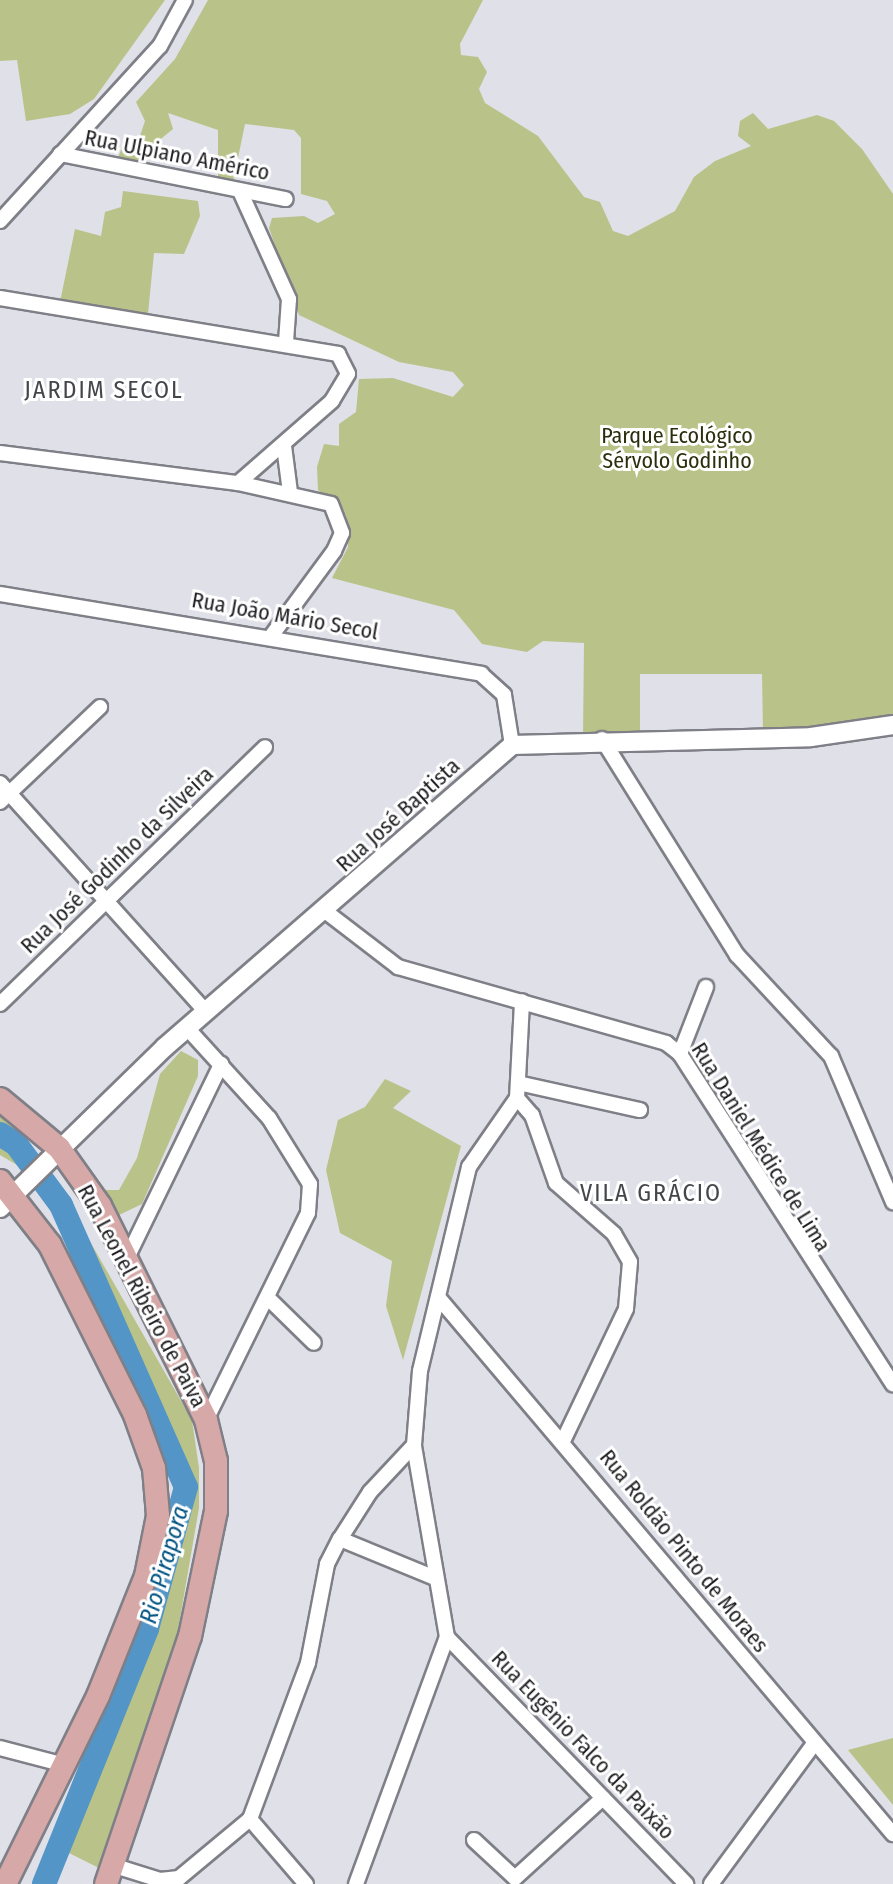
<!DOCTYPE html>
<html>
<head>
<meta charset="utf-8">
<style>
	body { margin:0 }
	#map { position:relative; width:893px; height:1884px; overflow:hidden; background:#dfe0e8; font-family:"Fira Sans Condensed",sans-serif }
	div>[style] { position:absolute }
	[style*='--x'] { left:calc(var(--x)*1px); top:calc(var(--y)*1px); width:calc(var(--w)*1px); rotate:calc(var(--a)*1deg) }
	.green>* { inset:0; background:#b9c288 }
	.river>* { height:24px; margin:-12px; padding:0 12px; transform-origin:12px; border-radius:12px; background:#5395c6 }
	.roads { filter:drop-shadow(2px 0 #7f7f87) drop-shadow(-2px 0 #7f7f87) drop-shadow(0 2px #7f7f87) drop-shadow(0 -2px #7f7f87) }
	.minor>* { height:14px; margin:-7px; padding:0 7px; transform-origin:7px; border-radius:7px; background:#fff }
	.tertiary>* { height:18px; margin:-9px; padding:0 9px; transform-origin:9px; border-radius:9px; background:#fff }
	.primary>* { height:22px; margin:-11px; padding:0 11px; transform-origin:11px; border-radius:11px; background:#d6a8a7 }
	span { translate:-50% -50%; white-space:nowrap; text-align:center; line-height:1.15; -webkit-text-stroke:6px #fff; paint-order:stroke }
	.street-label { font-size:22px; color:#1f1f22 }
	.park-label { font-size:22px; color:#2b2f0d }
	.neighbourhood-label { font-size:24px; color:#45464c; letter-spacing:2px }
	.water-label { font-size:24px; color:#005383; font-style:italic }
</style>
</head>
<body>
<div id="map">
	<div class="green">
		<div style="clip-path:polygon(0 0,165px 0,94px 99px,70px 114px,26px 121px,17px 60px,0 61px)"></div>
		<div style="clip-path:polygon(208px 0,483px 0,460px 44px,461px 55px,478px 57px,487px 72px,479px 89px,485px 103px,538px 136px,584px 197px,600px 202px,613px 231px,628px 236px,675px 211px,694px 177px,715px 161px,751px 146px,738px 136px,740px 121px,753px 113px,768px 129px,817px 115px,834px 121px,862px 149px,893px 194px,893px 720px,763px 732px,762px 674px,640px 674px,640px 735px,583px 738px,584px 643px,543px 641px,527px 652px,482px 644px,454px 610px,332px 578px,348px 547px,346px 515px,318px 490px,317px 467px,324px 444px,339px 446px,339px 424px,356px 412px,359px 379px,393px 378px,453px 397px,464px 385px,453px 372px,399px 362px,299px 315px,269px 228px,272px 218px,304px 216px,318px 223px,335px 214px,327px 201px,301px 194px,301px 138px,294px 130px,245px 124px,233px 182px,218px 181px,218px 130px,168px 113px,173px 129px,140px 156px,144px 169px,116px 163px,124px 142px,139px 139px,145px 121px,136px 102px,175px 59px)"></div>
		<div style="clip-path:polygon(123px 191px,198px 201px,200px 216px,184px 254px,154px 253px,148px 314px,60px 302px,75px 229px,101px 236px,105px 212px,121px 207px)"></div>
		<div style="clip-path:polygon(181px 1051px,198px 1060px,198px 1076px,142px 1204px,119px 1215px,97px 1190px,119px 1190px,137px 1158px,160px 1074px)"></div>
		<div style="clip-path:polygon(385px 1079px,411px 1091px,393px 1108px,461px 1146px,403px 1360px,386px 1306px,392px 1261px,340px 1233px,326px 1170px,338px 1120px,365px 1107px)"></div>
		<div style="clip-path:polygon(0 1115px,16px 1128px,24px 1169px,0 1155px)"></div>
		<div style="clip-path:polygon(56px 1182px,192px 1420px,199px 1468px,199px 1508px,163px 1717px,107px 1872px,67px 1852px,133px 1679px,177px 1498px,173px 1461px,45px 1196px)"></div>
		<div style="clip-path:polygon(893px 1738px,893px 1805px,848px 1750px)"></div>
	</div>
	<div class="river">
		<div style="--x:0;--y:1134;--w:19;--a:32"></div>
		<div style="--x:16;--y:1144;--w:76;--a:53.6"></div>
		<div style="--x:61;--y:1205;--w:308;--a:66.1"></div>
		<div style="--x:186;--y:1487;--w:147;--a:105.4"></div>
		<div style="--x:147;--y:1629;--w:275;--a:112"></div>
	</div>
	<div class="roads">
		<div class="minor">
			<div style="--x:60;--y:154;--w:230;--a:11.3"></div>
			<div style="--x:240;--y:191;--w:119;--a:65.6"></div>
			<div style="--x:289;--y:299;--w:43;--a:94"></div>
			<div style="--x:0;--y:221;--w:237;--a:-47.6"></div>
			<div style="--x:160;--y:46;--w:52;--a:-61.5"></div>
			<div style="--x:0;--y:298;--w:343;--a:9.4"></div>
			<div style="--x:338;--y:354;--w:22;--a:63"></div>
			<div style="--x:348;--y:374;--w:31;--a:121"></div>
			<div style="--x:332;--y:401;--w:125;--a:138.9"></div>
			<div style="--x:284;--y:446;--w:46;--a:82.6"></div>
			<div style="--x:0;--y:453;--w:240;--a:7.2"></div>
			<div style="--x:238;--y:483;--w:95;--a:12.7"></div>
			<div style="--x:331;--y:504;--w:31;--a:69"></div>
			<div style="--x:342;--y:533;--w:20;--a:114"></div>
			<div style="--x:334;--y:551;--w:104;--a:126.4"></div>
			<div style="--x:0;--y:594;--w:488;--a:9.4"></div>
			<div style="--x:481;--y:674;--w:31;--a:42"></div>
			<div style="--x:504;--y:695;--w:51;--a:80.9"></div>
			<div style="--x:602;--y:739;--w:255;--a:58"></div>
			<div style="--x:737;--y:955;--w:138;--a:47.1"></div>
			<div style="--x:831;--y:1056;--w:159;--a:67"></div>
			<div style="--x:0;--y:783;--w:308;--a:48"></div>
			<div style="--x:0;--y:802;--w:138;--a:-43.5"></div>
			<div style="--x:325;--y:911;--w:92;--a:37.5"></div>
			<div style="--x:398;--y:967;--w:279;--a:15.8"></div>
			<div style="--x:666;--y:1043;--w:18;--a:38"></div>
			<div style="--x:680;--y:1054;--w:393;--a:57.2"></div>
			<div style="--x:0;--y:1004;--w:369;--a:-44.1"></div>
			<div style="--x:187;--y:1028;--w:122;--a:47.7"></div>
			<div style="--x:269;--y:1118;--w:78;--a:58.2"></div>
			<div style="--x:310;--y:1184;--w:29;--a:94"></div>
			<div style="--x:308;--y:1213;--w:231;--a:116.2"></div>
			<div style="--x:680;--y:1054;--w:72;--a:-68.8"></div>
			<div style="--x:518;--y:1083;--w:125;--a:12.5"></div>
			<div style="--x:517;--y:1098;--w:23;--a:49"></div>
			<div style="--x:532;--y:1115;--w:72;--a:70.6"></div>
			<div style="--x:556;--y:1183;--w:77;--a:41.3"></div>
			<div style="--x:614;--y:1234;--w:32;--a:60"></div>
			<div style="--x:630;--y:1262;--w:47;--a:94.9"></div>
			<div style="--x:626;--y:1309;--w:144;--a:115.5"></div>
			<div style="--x:127;--y:1258;--w:216;--a:-64.1"></div>
			<div style="--x:438;--y:1297;--w:704;--a:49.73"></div>
			<div style="--x:268;--y:1298;--w:64;--a:44.4"></div>
			<div style="--x:340;--y:1539;--w:56;--a:-57.4"></div>
			<div style="--x:370;--y:1492;--w:64;--a:-46.9"></div>
			<div style="--x:447;--y:1637;--w:344;--a:45.9"></div>
			<div style="--x:0;--y:1748;--w:67;--a:14.7"></div>
			<div style="--x:250;--y:1819;--w:166;--a:-69.6"></div>
			<div style="--x:308;--y:1663;--w:101;--a:-79.1"></div>
			<div style="--x:327;--y:1564;--w:28;--a:-63"></div>
			<div style="--x:340;--y:1539;--w:103;--a:22.3"></div>
			<div style="--x:474;--y:1840;--w:56;--a:42.8"></div>
			<div style="--x:515;--y:1878;--w:119;--a:-42.3"></div>
			<div style="--x:115;--y:1866;--w:47;--a:17.3"></div>
			<div style="--x:160;--y:1880;--w:19;--a:-6"></div>
			<div style="--x:179;--y:1878;--w:92;--a:-39.7"></div>
			<div style="--x:250;--y:1819;--w:86;--a:49.3"></div>
			<div style="--x:356;--y:1884;--w:263;--a:-69.8"></div>
			<div style="--x:447;--y:1637;--w:195;--a:-99.8"></div>
			<div style="--x:414;--y:1445;--w:74;--a:-85.4"></div>
			<div style="--x:420;--y:1371;--w:210;--a:-76.5"></div>
			<div style="--x:469;--y:1167;--w:84;--a:-55.2"></div>
			<div style="--x:517;--y:1098;--w:97;--a:-87"></div>
			<div style="--x:711;--y:1884;--w:174;--a:-53.7"></div>
		</div>
		<div class="tertiary">
			<div style="--x:0;--y:1208;--w:231;--a:-44.3"></div>
			<div style="--x:165;--y:1047;--w:460;--a:-41"></div>
			<div style="--x:512;--y:745;--w:299;--a:-1.5"></div>
			<div style="--x:811;--y:737;--w:83;--a:-8.3"></div>
		</div>
		<div class="primary">
			<div style="--x:0;--y:1099;--w:77;--a:39.7"></div>
			<div style="--x:59;--y:1148;--w:71;--a:54.7"></div>
			<div style="--x:100;--y:1206;--w:239;--a:63.6"></div>
			<div style="--x:206;--y:1420;--w:42;--a:76.3"></div>
			<div style="--x:216;--y:1461;--w:50;--a:90"></div>
			<div style="--x:216;--y:1511;--w:128;--a:101.7"></div>
			<div style="--x:190;--y:1636;--w:262;--a:108.7"></div>
			<div style="--x:0;--y:1181;--w:81;--a:52"></div>
			<div style="--x:50;--y:1245;--w:190;--a:63.4"></div>
			<div style="--x:135;--y:1415;--w:56;--a:70.3"></div>
			<div style="--x:154;--y:1468;--w:48;--a:85.2"></div>
			<div style="--x:158;--y:1516;--w:61;--a:101.3"></div>
			<div style="--x:146;--y:1576;--w:129;--a:111.8"></div>
			<div style="--x:98;--y:1696;--w:210;--a:116.3"></div>
		</div>
	</div>
	<div class="street-label">
		<span style="left:177px;top:155px;rotate:11deg">Rua Ulpiano Américo</span>
		<span style="left:285px;top:616px;rotate:10deg">Rua João Mário Secol</span>
		<span style="left:398px;top:815px;rotate:-42deg">Rua José Baptista</span>
		<span style="left:117px;top:860px;rotate:-44deg">Rua José Godinho da Silveira</span>
		<span style="left:761px;top:1147px;rotate:58deg">Rua Daniel Médice de Lima</span>
		<span style="left:142px;top:1296px;rotate:62deg">Rua Leonel Ribeiro de Paiva</span>
		<span style="left:684px;top:1551px;rotate:51deg">Rua Roldão Pinto de Moraes</span>
		<span style="left:583px;top:1745px;rotate:46deg">Rua Eugênio Falco da Paixão</span>
	</div>
	<div class="park-label">
		<span style="left:677px;top:448px">Parque Ecológico<br>Sérvolo Godinho</span>
	</div>
	<div class="neighbourhood-label">
		<span style="left:104px;top:391px">JARDIM SECOL</span>
		<span style="left:651px;top:1194px">VILA GRÁCIO</span>
	</div>
	<div class="water-label">
		<span style="left:165px;top:1565px;rotate:-74deg">Rio Pirapora</span>
	</div>
</div>
</body>
</html>
